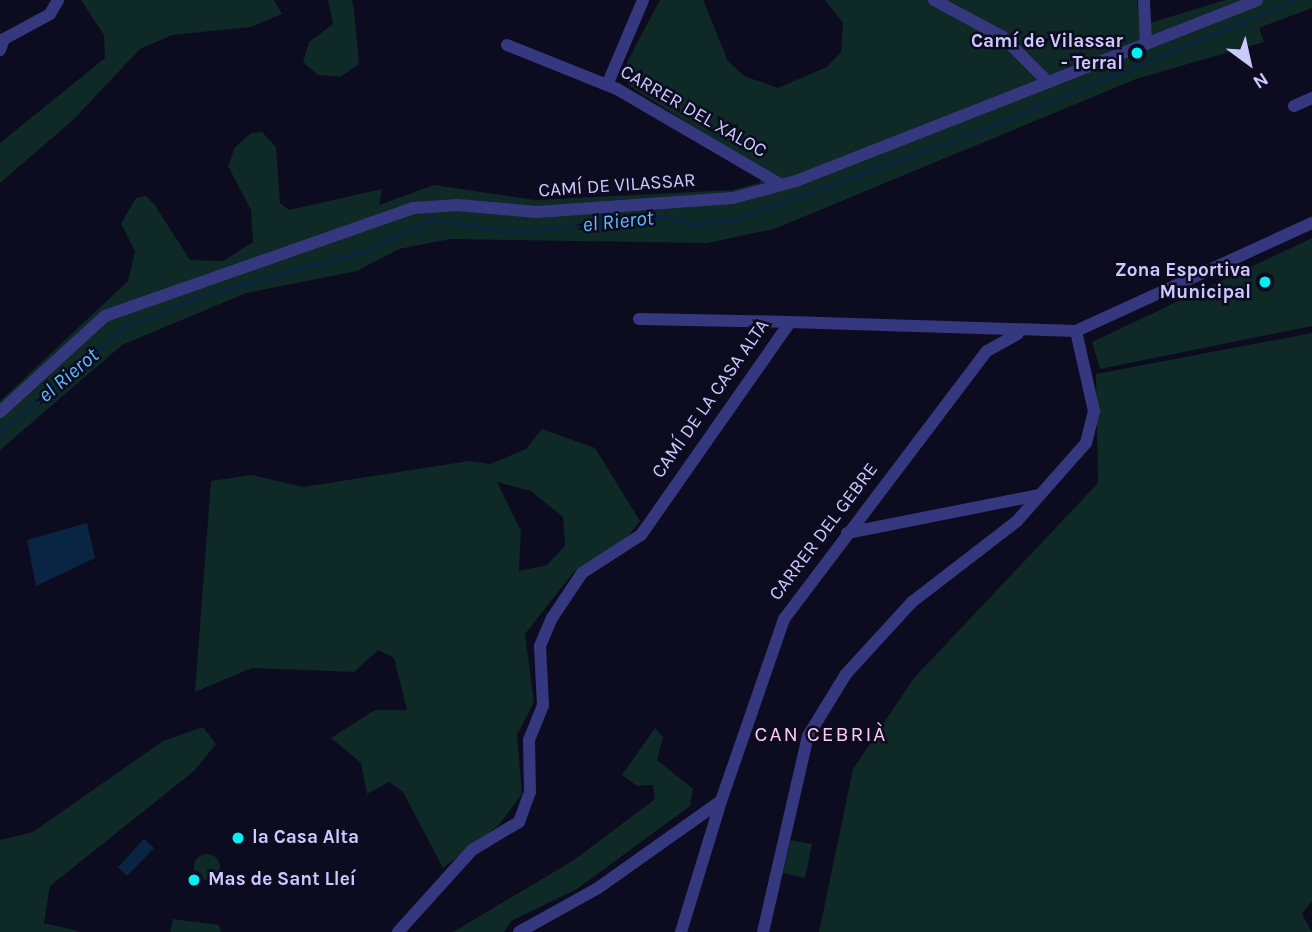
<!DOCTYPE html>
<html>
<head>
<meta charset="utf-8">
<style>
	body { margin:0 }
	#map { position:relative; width:1312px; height:932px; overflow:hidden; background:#0d0b1f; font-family:Karla,sans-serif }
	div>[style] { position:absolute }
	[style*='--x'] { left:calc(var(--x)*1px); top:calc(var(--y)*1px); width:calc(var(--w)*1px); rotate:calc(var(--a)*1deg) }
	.green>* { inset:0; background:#0e2926 }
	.round { border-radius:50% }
	.water>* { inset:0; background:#0a2544 }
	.stream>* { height:2.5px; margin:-1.25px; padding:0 1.25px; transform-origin:1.25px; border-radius:1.25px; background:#0a2544 }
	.minor>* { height:12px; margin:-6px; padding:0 6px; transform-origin:6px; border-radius:6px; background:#35387f }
	.dots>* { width:19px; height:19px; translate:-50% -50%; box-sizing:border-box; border:4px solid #0d0b1f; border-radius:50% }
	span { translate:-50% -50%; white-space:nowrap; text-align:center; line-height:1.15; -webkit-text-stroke:5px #0d0b1f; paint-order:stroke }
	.poi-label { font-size:19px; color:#cbc9ff; font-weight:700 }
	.right { translate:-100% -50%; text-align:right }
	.left { translate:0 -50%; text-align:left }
	.street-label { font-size:19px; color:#cbc9ff }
	.water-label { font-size:21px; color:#57bfff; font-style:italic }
	.neighbourhood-label { font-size:21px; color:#ffcbf0; letter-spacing:2px }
	.north { position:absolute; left:1214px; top:28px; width:70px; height:70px; -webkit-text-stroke:5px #0d0b1f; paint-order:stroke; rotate:147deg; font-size:19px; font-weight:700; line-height:28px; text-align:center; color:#cbc9ff }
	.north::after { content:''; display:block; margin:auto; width:24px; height:32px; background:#cbc9ff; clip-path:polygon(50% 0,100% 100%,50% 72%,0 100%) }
</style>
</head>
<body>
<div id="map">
	<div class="green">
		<div style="clip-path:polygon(81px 0,274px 0,282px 14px,251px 27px,172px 35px,140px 49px,73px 120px,0 183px,0 143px,105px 58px,104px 35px)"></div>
		<div style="clip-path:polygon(328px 0,352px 0,354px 10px,359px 64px,340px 77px,318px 75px,303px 62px,309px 42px,333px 24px)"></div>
		<div style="clip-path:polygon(660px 0,703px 0,728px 61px,744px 76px,778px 88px,827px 67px,841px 52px,843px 23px,825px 0,1137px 0,1140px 26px,1225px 0,1312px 0,1312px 8px,1259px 28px,1264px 42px,1136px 79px,774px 229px,707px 243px,450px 239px,399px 249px,357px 271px,246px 293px,122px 345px,0 450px,0 401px,128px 281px,135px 251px,121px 224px,136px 198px,146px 196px,154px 204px,190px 260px,223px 261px,253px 242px,251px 210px,228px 166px,235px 147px,251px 133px,262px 132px,276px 147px,280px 203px,289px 210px,382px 189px,379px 205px,434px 185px,535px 200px,732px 190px,759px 183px,767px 174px,628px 85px,627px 62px)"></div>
		<div style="clip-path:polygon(1312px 238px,1312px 326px,1100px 369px,1092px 342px)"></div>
		<div style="clip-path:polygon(1312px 333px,1312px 901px,1302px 914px,1312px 932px,819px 932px,853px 769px,914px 678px,1098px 483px,1096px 374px)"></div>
		<div style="clip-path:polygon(evenodd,542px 429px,595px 448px,640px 521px,623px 543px,573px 573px,525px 634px,534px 702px,517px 735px,522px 794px,499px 825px,443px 868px,403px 792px,389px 782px,367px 794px,361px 763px,331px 738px,375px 710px,407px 710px,394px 658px,378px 650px,354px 672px,252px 668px,195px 692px,211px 481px,252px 475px,303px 487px,469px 461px,490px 464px,526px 449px,542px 429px,497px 482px,531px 491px,563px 517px,565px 546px,547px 565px,519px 571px,521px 531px,497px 482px)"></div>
		<div style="clip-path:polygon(203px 727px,216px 744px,194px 771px,50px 886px,44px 923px,82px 932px,0 932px,0 840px,33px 832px,163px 741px)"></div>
		<div style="clip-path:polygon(655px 728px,663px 737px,657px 760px,693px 789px,690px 806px,577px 889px,511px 921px,504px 932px,453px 932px,574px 860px,655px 799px,653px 785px,637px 786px,622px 775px)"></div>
		<div style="clip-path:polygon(791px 840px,812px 844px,805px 878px,783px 873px)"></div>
		<div class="round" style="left:194px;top:854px;width:26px;height:26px"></div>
		<div style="clip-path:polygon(173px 919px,219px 925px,221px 932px,170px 932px)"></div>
	</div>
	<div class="water">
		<div style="clip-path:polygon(87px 523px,95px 558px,36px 586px,27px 540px)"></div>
		<div style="clip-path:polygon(144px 839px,154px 848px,127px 876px,118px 867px)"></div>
	</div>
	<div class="stream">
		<div style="--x:0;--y:432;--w:163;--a:-40"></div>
		<div style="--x:125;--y:327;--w:85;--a:-22.1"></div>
		<div style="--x:204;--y:295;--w:163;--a:-15.3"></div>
		<div style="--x:361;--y:252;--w:80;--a:-24.3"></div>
		<div style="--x:434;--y:219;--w:80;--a:9.3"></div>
		<div style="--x:513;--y:232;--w:156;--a:-5.9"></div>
		<div style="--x:668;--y:216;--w:26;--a:18"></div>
		<div style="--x:693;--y:224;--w:44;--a:-6.5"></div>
		<div style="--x:737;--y:219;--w:265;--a:-19.9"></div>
		<div style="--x:986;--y:129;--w:334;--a:-22.7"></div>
	</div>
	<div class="minor">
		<div style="--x:934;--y:0;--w:78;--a:28.2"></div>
		<div style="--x:1003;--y:37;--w:64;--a:45"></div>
		<div style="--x:1144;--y:0;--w:44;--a:87.4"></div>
		<div style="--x:507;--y:45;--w:118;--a:21.8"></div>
		<div style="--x:617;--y:89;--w:190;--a:30.3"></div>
		<div style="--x:0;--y:50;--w:12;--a:-70"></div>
		<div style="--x:4;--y:39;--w:52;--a:-28.5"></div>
		<div style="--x:50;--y:14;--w:16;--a:-60"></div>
		<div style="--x:607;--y:85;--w:92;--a:-67"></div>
		<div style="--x:1294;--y:106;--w:20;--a:-24"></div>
		<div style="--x:639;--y:319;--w:151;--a:1.1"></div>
		<div style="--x:0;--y:412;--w:142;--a:-42.4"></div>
		<div style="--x:105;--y:316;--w:326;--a:-19.3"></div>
		<div style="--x:413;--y:208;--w:45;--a:-3.8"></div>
		<div style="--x:458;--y:205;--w:79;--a:5.1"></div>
		<div style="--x:537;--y:212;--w:196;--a:-4.1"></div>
		<div style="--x:733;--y:198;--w:65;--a:-15.1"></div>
		<div style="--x:796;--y:181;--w:495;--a:-21.4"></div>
		<div style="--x:847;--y:533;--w:196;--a:-11.2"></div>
		<div style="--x:398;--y:932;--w:110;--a:-47.9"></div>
		<div style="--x:472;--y:850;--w:55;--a:-30.8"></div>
		<div style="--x:519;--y:822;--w:32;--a:-70"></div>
		<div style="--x:530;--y:792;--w:52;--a:-91.1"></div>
		<div style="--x:529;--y:740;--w:38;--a:-68"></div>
		<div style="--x:543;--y:705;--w:59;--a:-92.9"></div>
		<div style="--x:540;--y:646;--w:30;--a:-67"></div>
		<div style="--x:552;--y:618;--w:54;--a:-56.3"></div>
		<div style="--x:582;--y:573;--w:70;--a:-32.8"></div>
		<div style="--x:641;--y:535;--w:260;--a:-55"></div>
		<div style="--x:790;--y:322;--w:286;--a:1.8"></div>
		<div style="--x:1076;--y:331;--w:260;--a:-24.6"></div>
		<div style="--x:519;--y:932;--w:90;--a:-29.1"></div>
		<div style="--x:598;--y:888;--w:151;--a:-35.3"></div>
		<div style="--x:721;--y:801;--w:193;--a:-70.9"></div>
		<div style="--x:784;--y:619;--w:336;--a:-52.9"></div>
		<div style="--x:987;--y:351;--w:35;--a:-29"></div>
		<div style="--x:681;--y:932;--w:137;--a:-73"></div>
		<div style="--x:763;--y:932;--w:201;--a:-77.1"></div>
		<div style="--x:808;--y:736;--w:73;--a:-58.5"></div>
		<div style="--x:846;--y:674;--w:98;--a:-47.5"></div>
		<div style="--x:912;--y:602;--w:133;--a:-37.6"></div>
		<div style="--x:1017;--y:521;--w:104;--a:-48.5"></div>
		<div style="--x:1086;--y:443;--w:33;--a:-76"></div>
		<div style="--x:1094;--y:411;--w:82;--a:-102.7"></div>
	</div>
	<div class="dots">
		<div style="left:1137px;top:53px;background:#00f0f4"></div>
		<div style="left:1265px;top:282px;background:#00f0f4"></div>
		<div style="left:238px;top:838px;background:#00f0f4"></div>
		<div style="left:194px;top:880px;background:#00f0f4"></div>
	</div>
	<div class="poi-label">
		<span class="right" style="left:1123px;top:53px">Camí de Vilassar<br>- Terral</span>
		<span class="right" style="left:1251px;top:282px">Zona Esportiva<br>Municipal</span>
		<span class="left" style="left:252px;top:838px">la Casa Alta</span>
		<span class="left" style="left:208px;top:880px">Mas de Sant Lleí</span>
	</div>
	<div class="street-label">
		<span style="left:693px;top:112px;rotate:30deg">CARRER DEL XALOC</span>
		<span style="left:617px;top:186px;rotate:-4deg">CAMÍ DE VILASSAR</span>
		<span style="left:711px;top:399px;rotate:-55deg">CAMÍ DE LA CASA ALTA</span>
		<span style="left:824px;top:532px;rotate:-53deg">CARRER DEL GEBRE</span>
	</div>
	<div class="water-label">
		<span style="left:618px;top:221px;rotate:-6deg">el Rierot</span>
		<span style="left:68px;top:375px;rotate:-40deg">el Rierot</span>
	</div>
	<div class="neighbourhood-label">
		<span style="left:821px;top:734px">CAN CEBRIÀ</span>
	</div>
	<div class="north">N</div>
</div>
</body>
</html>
